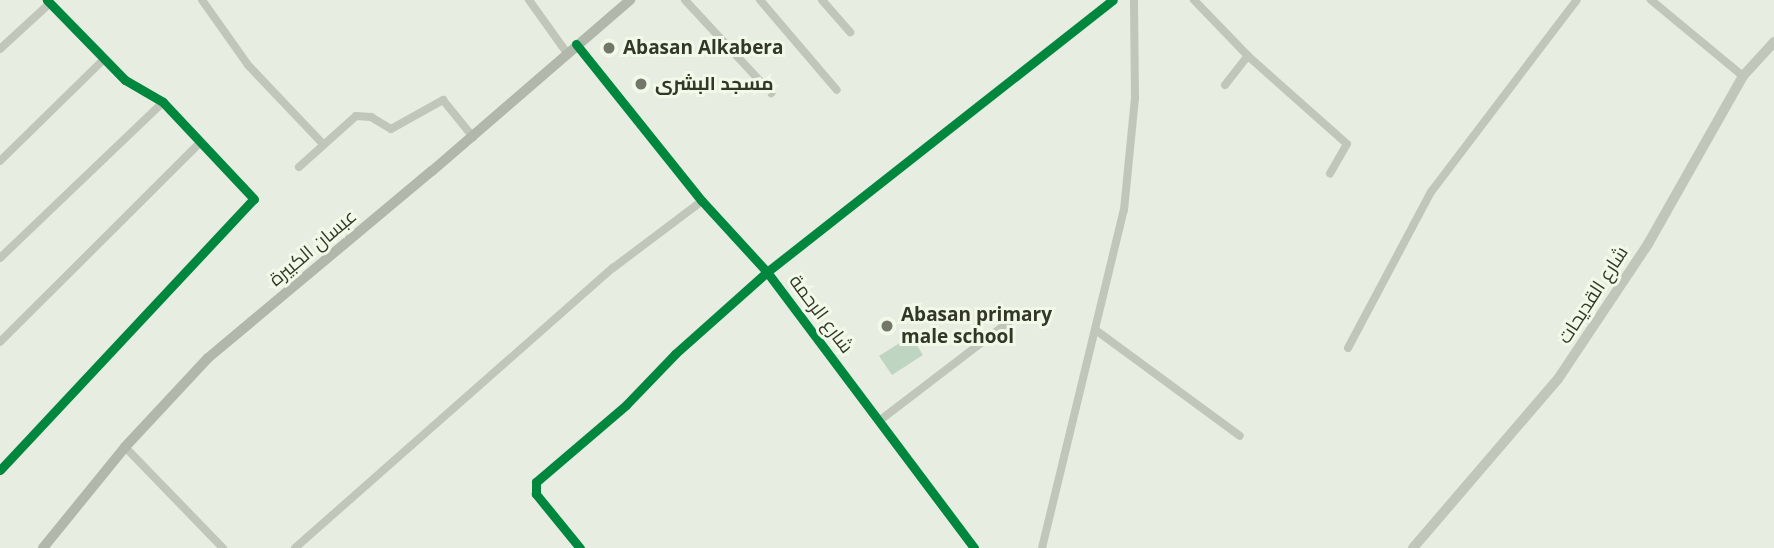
<!DOCTYPE html>
<html>
<head>
<meta charset="utf-8">
<style>
	body { margin:0 }
	#map { position:relative; width:1774px; height:548px; overflow:hidden; background:#e7ede1; font-family:"Open Sans",Cairo,sans-serif }
	div>[style] { position:absolute }
	[style*='--x'] { left:calc(var(--x)*1px); top:calc(var(--y)*1px); width:calc(var(--w)*1px); rotate:calc(var(--a)*1deg) }
	.green>* { inset:0; background:#bed5c2 }
	.minor>* { height:8px; margin:-4px; padding:0 4px; transform-origin:4px; border-radius:4px; background:#c1c6ba }
	.tertiary>* { height:10px; margin:-5px; padding:0 5px; transform-origin:5px; border-radius:5px; background:#c1c6ba }
	.secondary>* { height:10px; margin:-5px; padding:0 5px; transform-origin:5px; border-radius:5px; background:#b1b7ab }
	.cycleway>* { height:9px; margin:-4.5px; padding:0 4.5px; transform-origin:4.5px; border-radius:4.5px; background:#00873e }
	.dots>* { width:19px; height:19px; translate:-50% -50%; box-sizing:border-box; border:4px solid #f1f9e9; border-radius:50% }
	span { translate:-50% -50%; white-space:nowrap; text-align:center; line-height:1.15; -webkit-text-stroke:6px #f1f9e9; paint-order:stroke }
	.poi-label { font-size:19px; color:#333728; font-weight:700 }
	.left { translate:0 -50%; text-align:left }
	.street-label { font-size:19px; color:#333728 }
</style>
</head>
<body>
<div id="map">
	<div class="green">
		<div style="clip-path:polygon(911px 336px,923px 355px,892px 375px,879px 356px)"></div>
	</div>
	<div class="minor">
		<div style="--x:202;--y:0;--w:80;--a:54.7"></div>
		<div style="--x:248;--y:65;--w:109;--a:46.5"></div>
		<div style="--x:529;--y:0;--w:65;--a:54.4"></div>
		<div style="--x:685;--y:0;--w:127;--a:47.2"></div>
		<div style="--x:760;--y:0;--w:118;--a:49.5"></div>
		<div style="--x:822;--y:0;--w:43;--a:48.8"></div>
		<div style="--x:1194;--y:0;--w:78;--a:46"></div>
		<div style="--x:1248;--y:56;--w:132;--a:41.6"></div>
		<div style="--x:1347;--y:144;--w:34;--a:120"></div>
		<div style="--x:1651;--y:0;--w:119;--a:39.6"></div>
		<div style="--x:576;--y:44;--w:201;--a:51.3"></div>
		<div style="--x:702;--y:201;--w:96;--a:47.5"></div>
		<div style="--x:767;--y:272;--w:345;--a:53.1"></div>
		<div style="--x:0;--y:49;--w:68;--a:-42.6"></div>
		<div style="--x:1225;--y:85;--w:37;--a:-52"></div>
		<div style="--x:0;--y:161;--w:144;--a:-44.4"></div>
		<div style="--x:299;--y:167;--w:76;--a:-41.8"></div>
		<div style="--x:356;--y:116;--w:15;--a:4"></div>
		<div style="--x:371;--y:117;--w:23;--a:31"></div>
		<div style="--x:391;--y:129;--w:60;--a:-29.1"></div>
		<div style="--x:443;--y:100;--w:48;--a:51"></div>
		<div style="--x:0;--y:258;--w:226;--a:-43.7"></div>
		<div style="--x:1097;--y:331;--w:177;--a:36.3"></div>
		<div style="--x:0;--y:342;--w:282;--a:-44.9"></div>
		<div style="--x:1348;--y:348;--w:177;--a:-62"></div>
		<div style="--x:1431;--y:192;--w:241;--a:-52.8"></div>
		<div style="--x:879;--y:421;--w:176;--a:-37.4"></div>
		<div style="--x:125;--y:447;--w:141;--a:45.9"></div>
		<div style="--x:0;--y:470;--w:371;--a:-46.9"></div>
		<div style="--x:254;--y:199;--w:133;--a:-133.2"></div>
		<div style="--x:163;--y:102;--w:44;--a:-149.9"></div>
		<div style="--x:125;--y:80;--w:112;--a:-134.3"></div>
		<div style="--x:295;--y:548;--w:424;--a:-41.4"></div>
		<div style="--x:613;--y:268;--w:111;--a:-37"></div>
		<div style="--x:580;--y:548;--w:70;--a:-129.2"></div>
		<div style="--x:536;--y:494;--w:12;--a:-90"></div>
		<div style="--x:536;--y:482;--w:118;--a:-40.5"></div>
		<div style="--x:626;--y:405;--w:71;--a:-46.1"></div>
		<div style="--x:675;--y:354;--w:123;--a:-41.7"></div>
		<div style="--x:767;--y:272;--w:440;--a:-38.2"></div>
		<div style="--x:1042;--y:548;--w:348;--a:-76.4"></div>
		<div style="--x:1124;--y:210;--w:113;--a:-84.4"></div>
		<div style="--x:1135;--y:98;--w:98;--a:-90.6"></div>
	</div>
	<div class="tertiary">
		<div style="--x:1413;--y:548;--w:223;--a:-49.4"></div>
		<div style="--x:1558;--y:379;--w:162;--a:-56.3"></div>
		<div style="--x:1648;--y:244;--w:193;--a:-60.5"></div>
		<div style="--x:1743;--y:76;--w:46;--a:-47.6"></div>
	</div>
	<div class="secondary">
		<div style="--x:43;--y:548;--w:130;--a:-50.9"></div>
		<div style="--x:125;--y:447;--w:122;--a:-47"></div>
		<div style="--x:208;--y:358;--w:292;--a:-39.9"></div>
		<div style="--x:432;--y:171;--w:262;--a:-40.8"></div>
	</div>
	<div class="cycleway">
		<div style="--x:576;--y:44;--w:201;--a:51.3"></div>
		<div style="--x:702;--y:201;--w:96;--a:47.5"></div>
		<div style="--x:767;--y:272;--w:345;--a:53.1"></div>
		<div style="--x:0;--y:470;--w:371;--a:-46.9"></div>
		<div style="--x:254;--y:199;--w:133;--a:-133.2"></div>
		<div style="--x:163;--y:102;--w:44;--a:-149.9"></div>
		<div style="--x:125;--y:80;--w:112;--a:-134.3"></div>
		<div style="--x:580;--y:548;--w:70;--a:-129.2"></div>
		<div style="--x:536;--y:494;--w:12;--a:-90"></div>
		<div style="--x:536;--y:482;--w:118;--a:-40.5"></div>
		<div style="--x:626;--y:405;--w:71;--a:-46.1"></div>
		<div style="--x:675;--y:354;--w:123;--a:-41.7"></div>
		<div style="--x:767;--y:272;--w:440;--a:-38.2"></div>
	</div>
	<div class="dots">
		<div style="left:609px;top:48px;background:#727769"></div>
		<div style="left:641px;top:84px;background:#727769"></div>
		<div style="left:887px;top:326px;background:#727769"></div>
	</div>
	<div class="poi-label">
		<span class="left" style="left:623px;top:48px">Abasan Alkabera</span>
		<span class="left" style="left:655px;top:84px">مسجد البشرى</span>
		<span class="left" style="left:901px;top:326px">Abasan primary<br>male school</span>
	</div>
	<div class="street-label">
		<span style="left:313px;top:248px;rotate:-40deg">عبسان الكبيرة</span>
		<span style="left:1593px;top:295px;rotate:-57deg">شارع القديحات</span>
		<span style="left:821px;top:314px;rotate:53deg">شارع الرحمة</span>
	</div>
</div>
</body>
</html>
